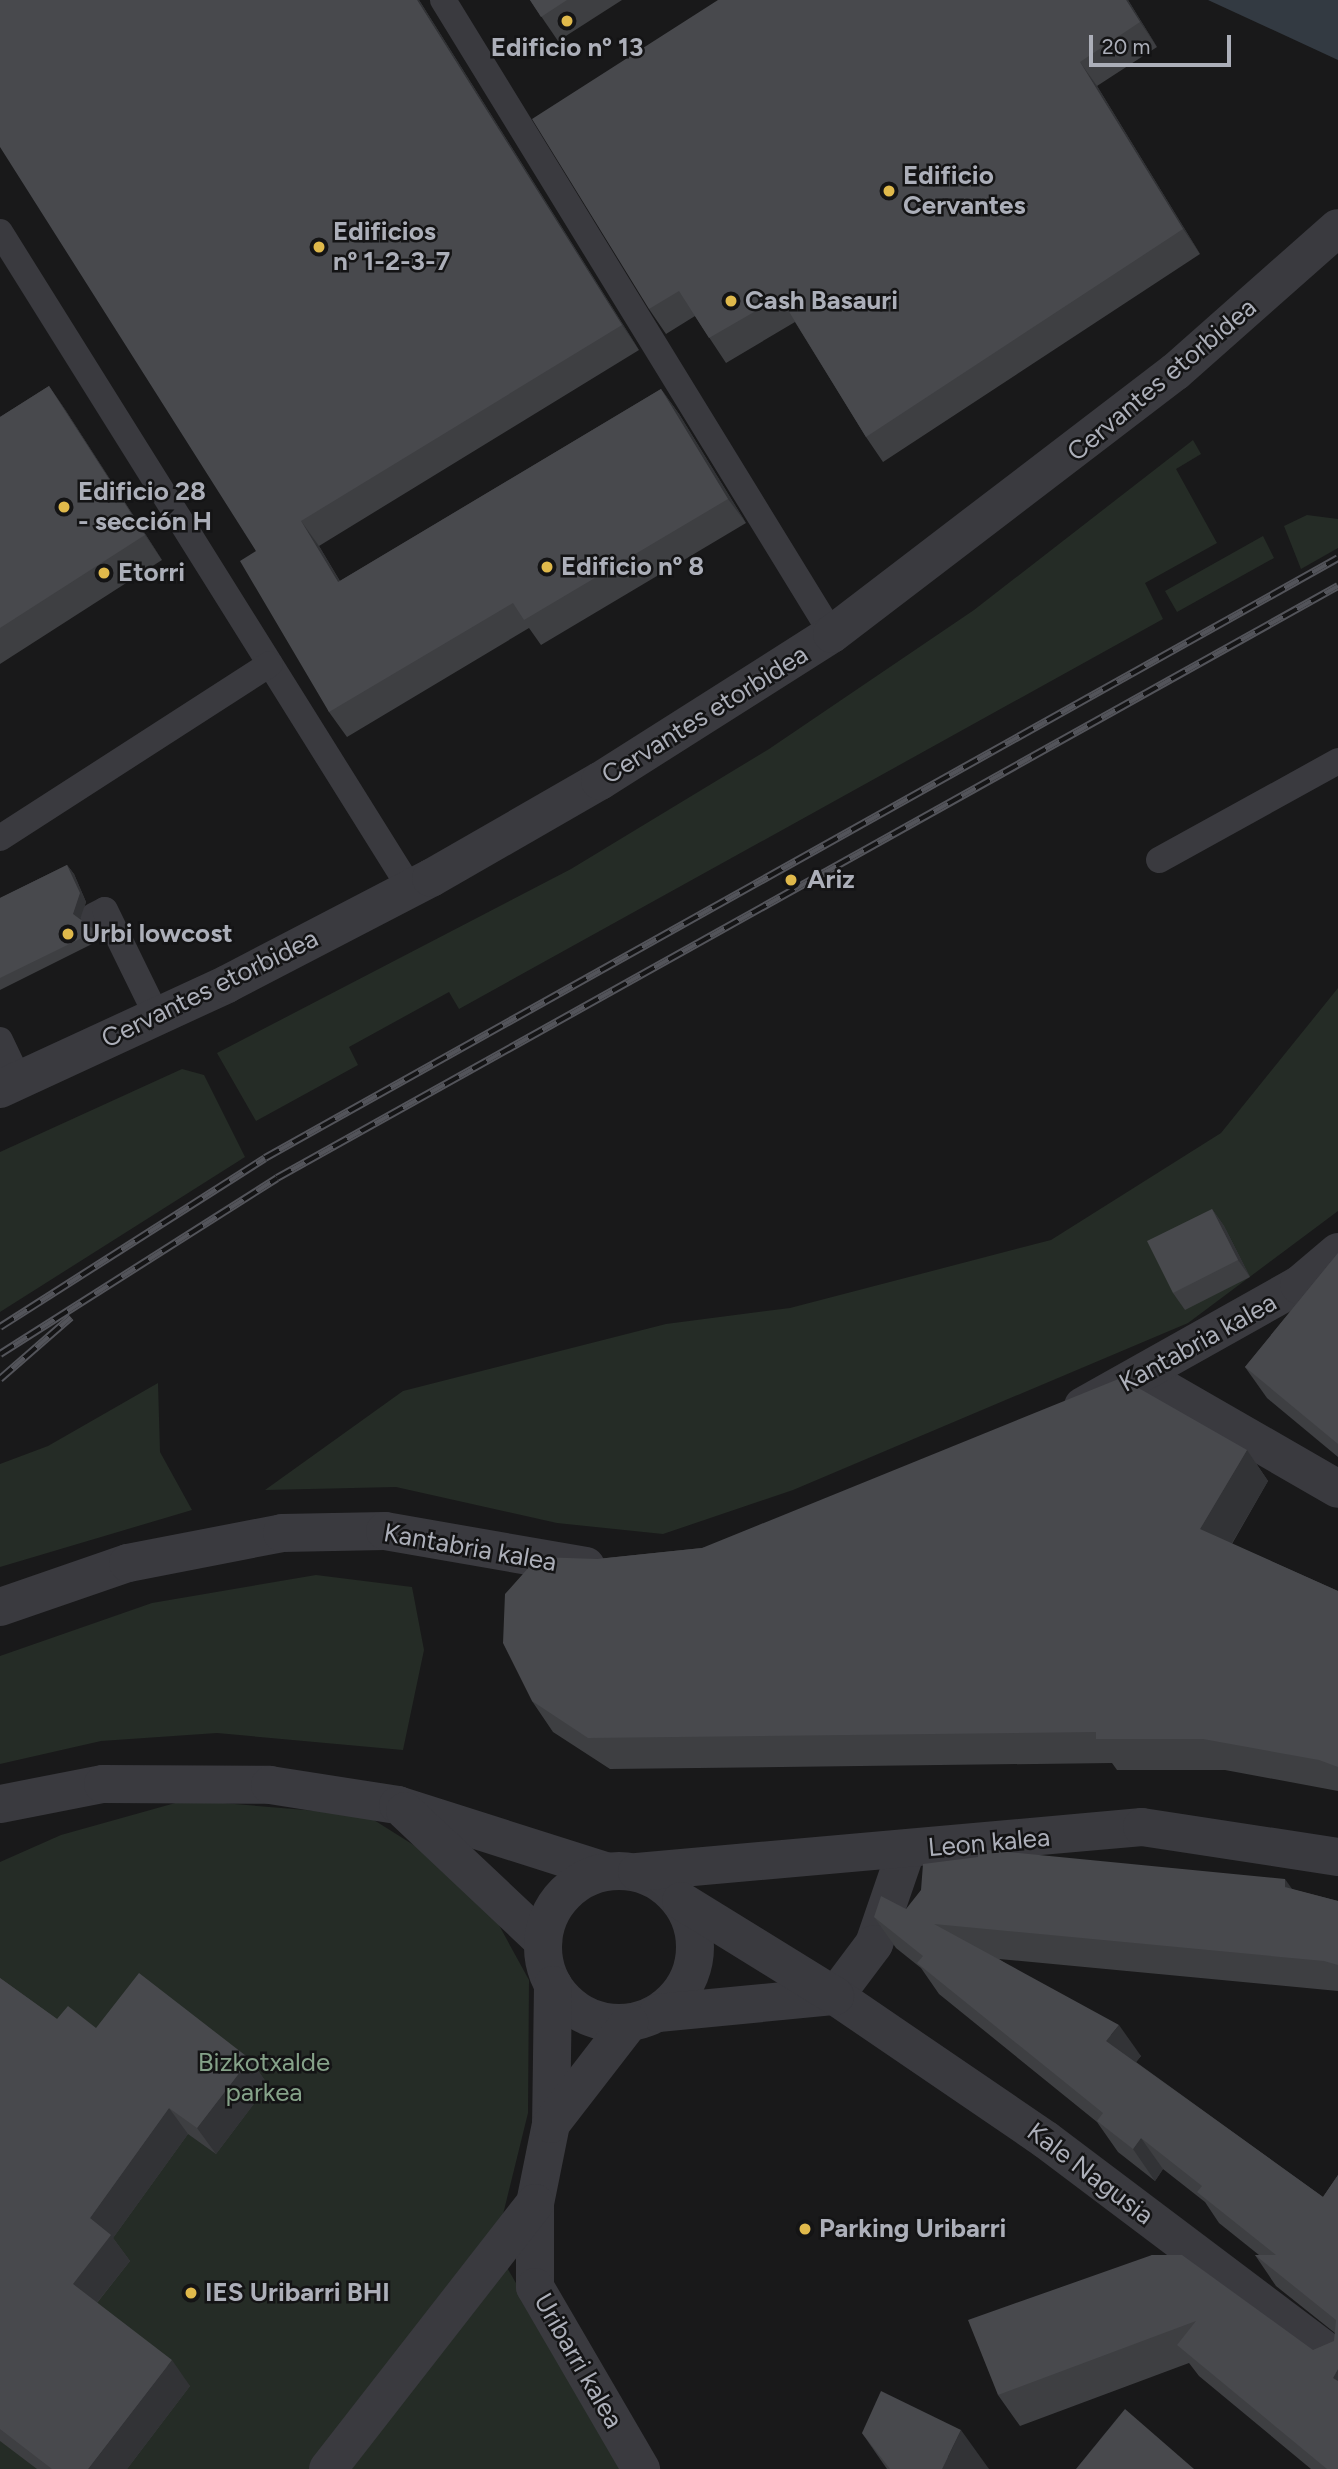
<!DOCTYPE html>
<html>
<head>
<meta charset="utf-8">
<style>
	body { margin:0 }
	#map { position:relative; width:1338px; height:2469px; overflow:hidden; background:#19191a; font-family:Figtree,sans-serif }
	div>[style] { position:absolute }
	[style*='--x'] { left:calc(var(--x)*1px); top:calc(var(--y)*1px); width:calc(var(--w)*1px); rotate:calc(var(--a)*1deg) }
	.green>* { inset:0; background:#252c26 }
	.water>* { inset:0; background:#333a42 }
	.service>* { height:26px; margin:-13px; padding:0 13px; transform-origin:13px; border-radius:13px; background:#3a3a3f }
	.minor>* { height:38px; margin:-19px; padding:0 19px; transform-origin:19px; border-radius:19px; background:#3a3a3f }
	.minor>.ring { margin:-19px; padding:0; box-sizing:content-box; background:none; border:38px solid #3a3a3f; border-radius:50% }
	.tertiary>* { height:38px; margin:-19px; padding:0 19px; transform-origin:19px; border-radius:19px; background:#3a3a3f }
	.rail>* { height:8px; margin-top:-4px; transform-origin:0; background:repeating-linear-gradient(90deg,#141415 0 16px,#53545a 0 32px); box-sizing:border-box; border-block:2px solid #53545a }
	.wall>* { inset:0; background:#3e3f42 }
	.shaded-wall>* { inset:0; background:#323336 }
	.building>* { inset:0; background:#48494d }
	.dots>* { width:19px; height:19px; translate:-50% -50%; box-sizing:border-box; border:4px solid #141415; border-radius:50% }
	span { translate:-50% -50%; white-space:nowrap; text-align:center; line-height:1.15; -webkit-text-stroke:5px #141415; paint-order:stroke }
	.poi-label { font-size:26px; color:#acafb9; font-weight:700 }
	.left { translate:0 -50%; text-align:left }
	.street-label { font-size:26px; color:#acafb9 }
	.park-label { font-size:26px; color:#85a289 }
	.scale { position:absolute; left:1089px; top:35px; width:142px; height:32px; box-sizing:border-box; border:4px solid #acafb9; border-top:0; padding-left:9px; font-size:21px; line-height:24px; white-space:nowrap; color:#acafb9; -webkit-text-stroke:5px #141415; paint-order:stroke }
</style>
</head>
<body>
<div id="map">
	<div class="green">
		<div style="clip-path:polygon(1193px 440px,1201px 454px,1176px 469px,1217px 543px,1145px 583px,1163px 619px,459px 1009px,449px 992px,349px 1047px,358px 1065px,256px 1121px,217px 1053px,571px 869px,769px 749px,974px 610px)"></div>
		<div style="clip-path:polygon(1307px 515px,1338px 519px,1338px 548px,1301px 569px,1284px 526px)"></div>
		<div style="clip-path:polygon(1263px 536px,1274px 558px,1177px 612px,1165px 591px)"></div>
		<div style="clip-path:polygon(1338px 988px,1338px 1211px,1188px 1323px,793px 1490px,663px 1534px,557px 1523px,396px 1487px,265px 1490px,403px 1391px,666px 1324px,790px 1308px,1051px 1240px,1221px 1133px)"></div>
		<div style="clip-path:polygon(182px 1069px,204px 1075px,245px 1157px,0 1312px,0 1152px)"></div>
		<div style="clip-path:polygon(158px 1383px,160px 1452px,192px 1510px,0 1567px,0 1464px,48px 1446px)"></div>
		<div style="clip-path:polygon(316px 1575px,412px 1587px,424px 1650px,403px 1750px,217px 1733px,101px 1741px,0 1764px,0 1656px,152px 1603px)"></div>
		<div style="clip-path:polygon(186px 1800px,366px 1815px,477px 1885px,529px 1980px,528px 2113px,495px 2247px,624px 2469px,0 2469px,0 1862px,61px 1835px)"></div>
	</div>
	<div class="water">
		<div style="clip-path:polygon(1208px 0,1338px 0,1338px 60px)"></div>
	</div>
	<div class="service">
		<div style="--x:443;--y:0;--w:744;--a:58.47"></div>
		<div style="--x:0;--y:232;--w:774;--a:57.99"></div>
		<div style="--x:0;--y:838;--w:321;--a:-32.8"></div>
		<div style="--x:1159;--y:860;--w:205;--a:-28.9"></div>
		<div style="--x:93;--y:916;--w:13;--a:-27"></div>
		<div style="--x:105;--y:910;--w:118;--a:63.9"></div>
		<div style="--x:0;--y:1040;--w:44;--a:64.6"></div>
	</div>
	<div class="minor">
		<div style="--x:1140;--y:1375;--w:228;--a:29.9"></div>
		<div style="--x:1083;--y:1406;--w:248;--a:-29.3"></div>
		<div style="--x:1299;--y:1285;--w:51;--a:-40.2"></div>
		<div style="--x:0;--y:1607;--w:135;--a:-19"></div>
		<div style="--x:128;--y:1563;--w:157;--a:-11"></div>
		<div style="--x:282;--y:1533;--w:103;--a:-1.1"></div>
		<div style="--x:385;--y:1531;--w:204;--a:9.9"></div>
		<div style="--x:0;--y:1804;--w:105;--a:-11"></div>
		<div style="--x:103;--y:1784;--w:167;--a:0.3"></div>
		<div style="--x:270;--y:1785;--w:130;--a:8.9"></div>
		<div style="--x:398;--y:1805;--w:217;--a:17.7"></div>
		<div style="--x:405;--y:1811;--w:190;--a:43.3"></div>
		<div style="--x:906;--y:1851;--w:98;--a:109"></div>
		<div style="--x:874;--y:1944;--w:65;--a:126.9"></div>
		<div style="--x:835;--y:1996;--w:255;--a:34.3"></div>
		<div style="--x:1046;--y:2140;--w:366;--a:37"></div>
		<div class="ring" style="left:543px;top:1871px;width:114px;height:114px"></div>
		<div style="--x:637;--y:1872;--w:507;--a:-5.09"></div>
		<div style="--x:1142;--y:1827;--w:198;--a:8.7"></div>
		<div style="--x:553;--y:1985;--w:139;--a:90.8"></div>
		<div style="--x:551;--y:2124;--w:81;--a:101.4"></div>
		<div style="--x:535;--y:2203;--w:84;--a:90"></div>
		<div style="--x:535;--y:2287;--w:211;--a:59.8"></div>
		<div style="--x:658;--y:2013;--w:178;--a:-5.5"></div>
		<div style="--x:835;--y:1996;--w:181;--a:-148.3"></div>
		<div style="--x:551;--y:2124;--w:128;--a:-52.3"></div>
		<div style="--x:328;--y:2469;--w:337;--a:-52.1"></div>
	</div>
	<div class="tertiary">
		<div style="--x:0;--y:1089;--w:250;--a:-24.8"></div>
		<div style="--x:227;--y:984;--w:230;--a:-27.5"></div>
		<div style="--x:431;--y:878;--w:195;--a:-29.9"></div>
		<div style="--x:600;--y:781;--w:275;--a:-32.4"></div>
		<div style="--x:832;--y:634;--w:432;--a:-37.4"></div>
		<div style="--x:1175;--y:372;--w:217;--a:-41.5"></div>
	</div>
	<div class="rail">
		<div style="--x:0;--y:1327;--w:314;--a:-32.5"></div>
		<div style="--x:265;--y:1158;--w:1229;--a:-29.21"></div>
		<div style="--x:0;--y:1354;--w:328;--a:-32.4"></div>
		<div style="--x:277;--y:1178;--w:1215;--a:-29.16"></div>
		<div style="--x:0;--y:1379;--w:94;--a:-41.1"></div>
	</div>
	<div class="wall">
		<div style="clip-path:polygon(0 0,419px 0,639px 350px,319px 546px,340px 581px,661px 389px,679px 414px,746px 523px,541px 645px,529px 628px,347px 737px,329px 712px,256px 551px)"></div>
		<div style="clip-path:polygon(530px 0,622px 0,558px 41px)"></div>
		<div style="clip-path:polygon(718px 0,1128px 0,1157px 47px,1097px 86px,1200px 254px,883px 462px,866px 437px,795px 322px,726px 363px,695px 316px,666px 334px,649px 309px)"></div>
		<div style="clip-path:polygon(49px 386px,66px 411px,162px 560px,0 664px,0 417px)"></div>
		<div style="clip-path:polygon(67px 865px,74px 874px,86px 902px,80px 919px,96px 931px,102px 939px,0 990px,0 898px)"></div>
		<div style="clip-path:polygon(1212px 1209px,1224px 1226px,1250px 1277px,1185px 1310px,1173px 1293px)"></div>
		<div style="clip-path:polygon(1338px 1253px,1338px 1457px,1267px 1398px,1245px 1367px)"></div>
		<div style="clip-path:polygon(1247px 1450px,1268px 1481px,1232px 1544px,1338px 1591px,1338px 1791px,1225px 1770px,1117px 1770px,1112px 1763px,610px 1769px,553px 1732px,532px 1701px,597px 1559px,702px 1548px)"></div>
		<div style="clip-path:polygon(1291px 1889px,1338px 1901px,1338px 1991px,999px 1959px,1141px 2056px,1136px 2062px,1323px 2197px,1338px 2175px,1338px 2469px,1311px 2469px,1199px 2376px,1189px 2363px,1020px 2426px,998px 2395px,1152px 2255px,1313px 2350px,1334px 2341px,1335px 2333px,1276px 2286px,1255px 2255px,1259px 2255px,1219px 2223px,1205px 2202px,1163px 2169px,1155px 2181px,1118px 2152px,1097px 2122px,939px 1994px,921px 1968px,896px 1948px,874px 1917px,906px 1909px)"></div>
		<div style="clip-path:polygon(0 1978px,57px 2019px,96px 2028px,250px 2059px,268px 2085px,216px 2154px,188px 2134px,113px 2238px,130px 2261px,97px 2303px,190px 2386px,127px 2469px,37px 2469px,0 2441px)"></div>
		<div style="clip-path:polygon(862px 2433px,989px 2469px,887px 2469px)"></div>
	</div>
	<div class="shaded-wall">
		<div style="clip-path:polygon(417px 0,419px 0,639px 350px,622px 325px)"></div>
		<div style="clip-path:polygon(1126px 0,1128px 0,1157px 47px,1140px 22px)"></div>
		<div style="clip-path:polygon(1080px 62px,1097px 86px,1200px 254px,1183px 229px)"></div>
		<div style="clip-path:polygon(49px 386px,66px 411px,162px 560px,145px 535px)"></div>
		<div style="clip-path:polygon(661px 389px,679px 414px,746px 523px,728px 499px)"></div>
		<div style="clip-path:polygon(301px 521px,319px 546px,355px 607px,338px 582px)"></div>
		<div style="clip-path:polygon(67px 865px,74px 874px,86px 902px,79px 922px,73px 914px)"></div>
		<div style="clip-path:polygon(1212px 1209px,1224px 1226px,1250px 1277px,1238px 1260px)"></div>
		<div style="clip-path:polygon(1247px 1450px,1268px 1481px,1222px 1560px,1200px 1529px)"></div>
		<div style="clip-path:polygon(1285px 1879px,1307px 1910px,1285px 1887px)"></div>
		<div style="clip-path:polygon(1119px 2025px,1141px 2056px,1128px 2072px,1106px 2041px)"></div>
		<div style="clip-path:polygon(250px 2059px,268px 2085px,216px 2154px,197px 2128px)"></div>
		<div style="clip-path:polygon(169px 2108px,188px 2134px,113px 2238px,130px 2261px,91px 2310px,73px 2284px,90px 2218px)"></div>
		<div style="clip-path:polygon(1141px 2138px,1163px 2169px,1155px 2181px,1133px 2149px)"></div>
		<div style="clip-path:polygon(172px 2360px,190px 2386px,127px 2469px,88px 2469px)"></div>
		<div style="clip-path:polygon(1338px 2369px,1338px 2385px,1333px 2378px)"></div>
		<div style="clip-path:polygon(961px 2430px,989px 2469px,942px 2469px)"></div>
	</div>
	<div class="building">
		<div style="clip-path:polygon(0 0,417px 0,622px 325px,301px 521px,338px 582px,661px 389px,728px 499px,524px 620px,513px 603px,329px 712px,240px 561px,256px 551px,0 147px)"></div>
		<div style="clip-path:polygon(530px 0,567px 0,541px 17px)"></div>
		<div style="clip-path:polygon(718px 0,1126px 0,1140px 22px,1080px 62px,1183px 229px,866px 437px,780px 297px,709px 338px,679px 291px,649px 309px,532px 119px)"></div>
		<div style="clip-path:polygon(49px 386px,145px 535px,0 628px,0 417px)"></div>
		<div style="clip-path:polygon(67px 865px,80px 893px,73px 914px,96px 931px,0 978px,0 898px)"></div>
		<div style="clip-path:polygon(1212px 1209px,1238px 1260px,1173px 1293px,1147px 1241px)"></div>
		<div style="clip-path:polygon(1338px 1253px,1338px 1444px,1245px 1367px)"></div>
		<div style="clip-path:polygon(1121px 1378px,1247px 1450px,1200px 1529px,1338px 1591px,1338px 1767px,1319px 1760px,1203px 1739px,1096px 1739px,1096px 1732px,588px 1738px,532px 1701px,503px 1643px,505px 1594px,538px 1557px,597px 1559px,702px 1548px)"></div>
		<div style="clip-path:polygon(978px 1849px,1285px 1879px,1285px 1887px,1338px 1901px,1338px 1965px,1324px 1961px,934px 1924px,1119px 2025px,1106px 2041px,1323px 2197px,1338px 2175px,1338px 2369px,1333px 2378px,1338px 2381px,1338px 2469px,1327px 2469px,1177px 2345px,1196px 2321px,998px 2395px,968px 2320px,1152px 2255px,1182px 2255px,1313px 2350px,1334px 2341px,1336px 2320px,1255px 2255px,1276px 2255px,1197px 2192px,1202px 2186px,1141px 2138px,1133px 2149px,1097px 2121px,1103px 2113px,917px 1963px,923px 1956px,874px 1917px,881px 1896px,906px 1909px,921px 1890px,923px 1864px,978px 1857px)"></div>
		<div style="clip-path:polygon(139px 1973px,250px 2059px,197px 2128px,169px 2108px,90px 2218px,111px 2235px,73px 2284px,172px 2360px,88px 2469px,52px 2469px,0 2429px,0 1978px,57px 2019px,68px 2006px,96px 2028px)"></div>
		<div style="clip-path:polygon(881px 2391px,961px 2430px,942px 2469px,890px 2469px,862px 2433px)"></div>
		<div style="clip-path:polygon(1125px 2409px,1194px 2469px,1076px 2469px)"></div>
	</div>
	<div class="dots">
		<div style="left:567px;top:21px;background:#e0b94b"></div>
		<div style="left:889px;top:191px;background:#e0b94b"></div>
		<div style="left:319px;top:247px;background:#e0b94b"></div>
		<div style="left:731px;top:301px;background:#e0b94b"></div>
		<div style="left:64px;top:507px;background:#e0b94b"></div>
		<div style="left:547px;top:567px;background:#e0b94b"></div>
		<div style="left:104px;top:573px;background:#e0b94b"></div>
		<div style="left:791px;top:880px;background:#e0b94b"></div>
		<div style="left:68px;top:934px;background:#e0b94b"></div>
		<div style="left:805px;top:2229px;background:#e0b94b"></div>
		<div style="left:191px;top:2293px;background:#e0b94b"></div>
	</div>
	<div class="poi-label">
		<span style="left:567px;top:48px">Edificio nº 13</span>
		<span class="left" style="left:903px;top:191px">Edificio<br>Cervantes</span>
		<span class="left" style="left:333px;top:247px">Edificios<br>nº 1-2-3-7</span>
		<span class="left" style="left:745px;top:301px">Cash Basauri</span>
		<span class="left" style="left:78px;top:507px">Edificio 28<br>- sección H</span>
		<span class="left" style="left:561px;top:567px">Edificio nº 8</span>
		<span class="left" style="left:118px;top:573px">Etorri</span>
		<span class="left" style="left:807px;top:880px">Ariz</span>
		<span class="left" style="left:82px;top:934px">Urbi lowcost</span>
		<span class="left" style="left:819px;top:2229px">Parking Uribarri</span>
		<span class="left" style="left:205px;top:2293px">IES Uribarri BHI</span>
	</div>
	<div class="street-label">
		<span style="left:1162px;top:380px;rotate:-40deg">Cervantes etorbidea</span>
		<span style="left:705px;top:715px;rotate:-32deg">Cervantes etorbidea</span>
		<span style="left:210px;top:989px;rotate:-26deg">Cervantes etorbidea</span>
		<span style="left:1198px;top:1343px;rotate:-29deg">Kantabria kalea</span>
		<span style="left:470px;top:1548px;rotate:10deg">Kantabria kalea</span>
		<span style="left:989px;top:1843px;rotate:-5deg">Leon kalea</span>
		<span style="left:1090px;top:2174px;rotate:37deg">Kale Nagusia</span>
		<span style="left:578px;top:2361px;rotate:60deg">Uribarri kalea</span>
	</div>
	<div class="park-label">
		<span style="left:264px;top:2078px">Bizkotxalde<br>parkea</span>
	</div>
	<div class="scale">20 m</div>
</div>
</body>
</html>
